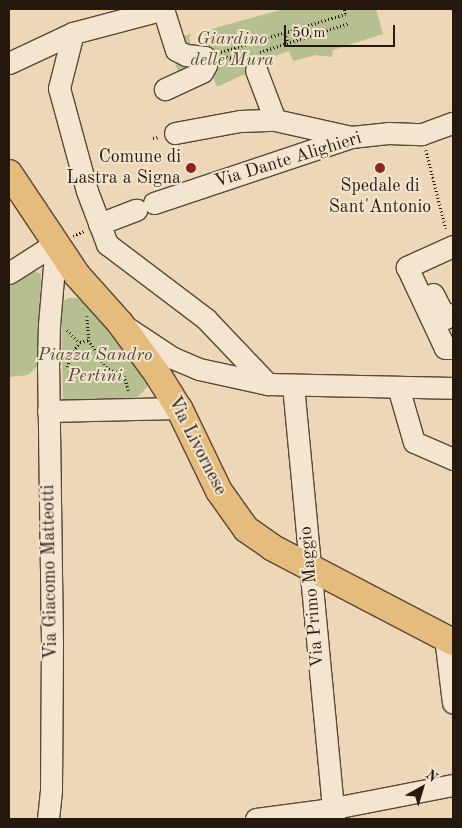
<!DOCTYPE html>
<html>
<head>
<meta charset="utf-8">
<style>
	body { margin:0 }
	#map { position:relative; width:462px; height:828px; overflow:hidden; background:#edd7b7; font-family:"Old Standard TT",serif }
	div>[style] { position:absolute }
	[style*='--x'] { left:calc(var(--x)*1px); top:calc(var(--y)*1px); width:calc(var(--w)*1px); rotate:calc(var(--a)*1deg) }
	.green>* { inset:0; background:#b5bf90 }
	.path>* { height:2.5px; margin-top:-1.25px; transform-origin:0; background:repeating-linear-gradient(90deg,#26180c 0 1px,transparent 0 3.5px) }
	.roads { filter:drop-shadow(1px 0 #584837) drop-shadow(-1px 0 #584837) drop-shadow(0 1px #584837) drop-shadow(0 -1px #584837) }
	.minor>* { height:21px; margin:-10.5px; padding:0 10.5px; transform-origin:10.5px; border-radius:10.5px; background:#f3e5d0 }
	.major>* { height:26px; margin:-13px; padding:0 13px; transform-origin:13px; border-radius:13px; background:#e6bc7c }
	.dots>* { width:14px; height:14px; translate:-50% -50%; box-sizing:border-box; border:2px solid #f3e5d0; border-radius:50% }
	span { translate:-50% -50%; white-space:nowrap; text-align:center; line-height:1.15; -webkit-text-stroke:4px #f3e5d0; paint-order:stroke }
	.park-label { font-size:18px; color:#514a34; font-style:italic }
	.poi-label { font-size:18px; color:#26180c }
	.right { translate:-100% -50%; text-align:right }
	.street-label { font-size:18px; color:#26180c }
	.frame { position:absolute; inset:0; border:10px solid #26180c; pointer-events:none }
	.north { position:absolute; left:397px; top:763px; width:50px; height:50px; -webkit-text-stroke:4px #f3e5d0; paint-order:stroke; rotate:39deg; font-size:14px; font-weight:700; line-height:20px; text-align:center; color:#26180c }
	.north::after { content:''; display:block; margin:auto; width:18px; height:22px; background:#26180c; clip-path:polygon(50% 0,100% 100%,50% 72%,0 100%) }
	.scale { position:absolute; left:284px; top:25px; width:111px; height:22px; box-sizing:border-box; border:2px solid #26180c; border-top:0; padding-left:6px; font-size:15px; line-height:18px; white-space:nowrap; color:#26180c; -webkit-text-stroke:4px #f3e5d0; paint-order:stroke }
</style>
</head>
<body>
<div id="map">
	<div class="green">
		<div style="clip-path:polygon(284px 9px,376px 9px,383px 34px,333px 50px,332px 57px,316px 55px,293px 61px,289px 51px,267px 59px,269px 68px,240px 76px,217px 87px,211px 72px,178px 72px,167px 39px,192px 34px,189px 37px,191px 46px,207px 41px,204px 31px)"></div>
		<div style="clip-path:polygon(35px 271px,41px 274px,39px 365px,28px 375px,9px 377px,9px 282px)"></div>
		<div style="clip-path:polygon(69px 298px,78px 298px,93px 309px,105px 321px,148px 386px,137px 398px,63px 402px,61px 302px)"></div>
	</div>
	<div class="path">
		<div style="--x:285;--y:33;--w:10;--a:73"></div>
		<div style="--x:221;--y:52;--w:130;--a:-17"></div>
		<div style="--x:345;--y:14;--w:5;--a:-101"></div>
		<div style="--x:260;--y:52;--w:94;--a:-18"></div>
		<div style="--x:223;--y:56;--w:10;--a:11"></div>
		<div style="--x:233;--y:58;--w:9;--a:54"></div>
		<div style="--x:153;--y:138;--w:6;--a:-9"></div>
		<div style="--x:426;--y:150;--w:81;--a:75.8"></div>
		<div style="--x:73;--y:236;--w:12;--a:-24"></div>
		<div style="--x:87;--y:316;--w:24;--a:85"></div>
		<div style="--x:89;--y:340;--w:32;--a:58"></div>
		<div style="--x:106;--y:367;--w:20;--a:27"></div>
		<div style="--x:124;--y:376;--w:16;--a:72"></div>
		<div style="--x:67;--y:330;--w:17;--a:45"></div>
		<div style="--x:67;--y:367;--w:17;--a:-69"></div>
		<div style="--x:73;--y:351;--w:11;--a:-52"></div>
		<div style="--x:80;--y:342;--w:9;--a:-13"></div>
	</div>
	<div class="roads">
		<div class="minor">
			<div style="--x:163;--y:9;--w:43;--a:72.4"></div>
			<div style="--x:176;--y:50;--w:11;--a:27"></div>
			<div style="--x:186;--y:55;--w:19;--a:6"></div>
			<div style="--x:205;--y:57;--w:8;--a:83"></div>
			<div style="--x:206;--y:65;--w:8;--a:120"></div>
			<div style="--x:202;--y:72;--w:41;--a:155.3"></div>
			<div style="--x:73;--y:33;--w:57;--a:104.3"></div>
			<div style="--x:59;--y:88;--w:107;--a:74.8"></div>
			<div style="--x:87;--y:191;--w:57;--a:69.3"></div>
			<div style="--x:107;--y:244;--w:124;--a:37.1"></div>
			<div style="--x:206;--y:319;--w:90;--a:46.4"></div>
			<div style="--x:9;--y:63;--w:71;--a:-25.1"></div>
			<div style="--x:73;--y:33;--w:94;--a:-14.8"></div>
			<div style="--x:256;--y:70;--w:53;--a:69.2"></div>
			<div style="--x:175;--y:133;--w:66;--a:-10.5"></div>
			<div style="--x:240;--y:121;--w:35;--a:-2"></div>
			<div style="--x:275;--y:120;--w:78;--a:12.6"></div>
			<div style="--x:154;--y:203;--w:208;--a:-18.5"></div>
			<div style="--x:351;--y:137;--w:37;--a:-6"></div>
			<div style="--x:388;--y:133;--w:34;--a:2"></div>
			<div style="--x:422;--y:134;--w:33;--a:-20"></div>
			<div style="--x:99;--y:224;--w:40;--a:-21"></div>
			<div style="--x:453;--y:246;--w:51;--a:155.5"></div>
			<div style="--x:407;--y:267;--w:89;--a:64.9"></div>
			<div style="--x:445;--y:348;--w:8;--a:0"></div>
			<div style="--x:9;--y:273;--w:56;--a:-32.6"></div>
			<div style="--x:433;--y:294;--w:27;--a:63"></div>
			<div style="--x:445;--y:318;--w:9;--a:-27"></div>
			<div style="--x:129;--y:329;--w:53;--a:33.4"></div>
			<div style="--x:173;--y:358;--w:28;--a:23"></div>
			<div style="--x:199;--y:369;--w:71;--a:12.3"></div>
			<div style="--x:268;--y:384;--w:185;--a:1.2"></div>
			<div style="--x:293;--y:385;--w:436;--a:84.6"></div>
			<div style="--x:398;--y:387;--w:57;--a:73.8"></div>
			<div style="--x:414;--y:442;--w:43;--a:23.6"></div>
			<div style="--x:48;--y:411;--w:131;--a:-1.3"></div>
			<div style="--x:445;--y:637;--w:66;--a:83.1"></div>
			<div style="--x:48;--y:819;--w:30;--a:-84"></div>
			<div style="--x:51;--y:789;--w:146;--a:-89.6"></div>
			<div style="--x:52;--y:643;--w:274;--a:-90.8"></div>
			<div style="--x:48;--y:369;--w:44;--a:-88.7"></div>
			<div style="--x:49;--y:325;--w:82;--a:-85.1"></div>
			<div style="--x:256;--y:819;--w:69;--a:-7.5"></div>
			<div style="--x:324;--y:810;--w:131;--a:-11"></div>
		</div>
		<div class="major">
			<div style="--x:9;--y:173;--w:123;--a:56.3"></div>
			<div style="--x:77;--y:275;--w:64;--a:48.1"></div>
			<div style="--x:120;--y:323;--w:64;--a:53.8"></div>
			<div style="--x:158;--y:375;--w:39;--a:58"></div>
			<div style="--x:179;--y:408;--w:92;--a:64.3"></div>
			<div style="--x:219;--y:491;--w:47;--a:54.6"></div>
			<div style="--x:246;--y:529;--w:33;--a:35"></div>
			<div style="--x:273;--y:548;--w:203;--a:27.6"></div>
		</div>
	</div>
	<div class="dots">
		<div style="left:191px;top:168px;background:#8f2418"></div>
		<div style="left:380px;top:168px;background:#8f2418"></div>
	</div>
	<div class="park-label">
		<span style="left:232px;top:50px">Giardino<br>delle Mura</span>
		<span style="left:95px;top:366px">Piazza Sandro<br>Pertini</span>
	</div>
	<div class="poi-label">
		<span class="right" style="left:181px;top:168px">Comune di<br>Lastra a Signa</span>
		<span style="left:380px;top:197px">Spedale di<br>Sant'Antonio</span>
	</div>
	<div class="street-label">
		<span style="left:288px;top:160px;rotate:-17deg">Via Dante Alighieri</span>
		<span style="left:197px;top:446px;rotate:63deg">Via Livornese</span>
		<span style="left:50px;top:572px;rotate:-91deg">Via Giacomo Matteotti</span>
		<span style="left:312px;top:597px;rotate:-95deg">Via Primo Maggio</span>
	</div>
	<div class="frame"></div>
	<div class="north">N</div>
	<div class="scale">50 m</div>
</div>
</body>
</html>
